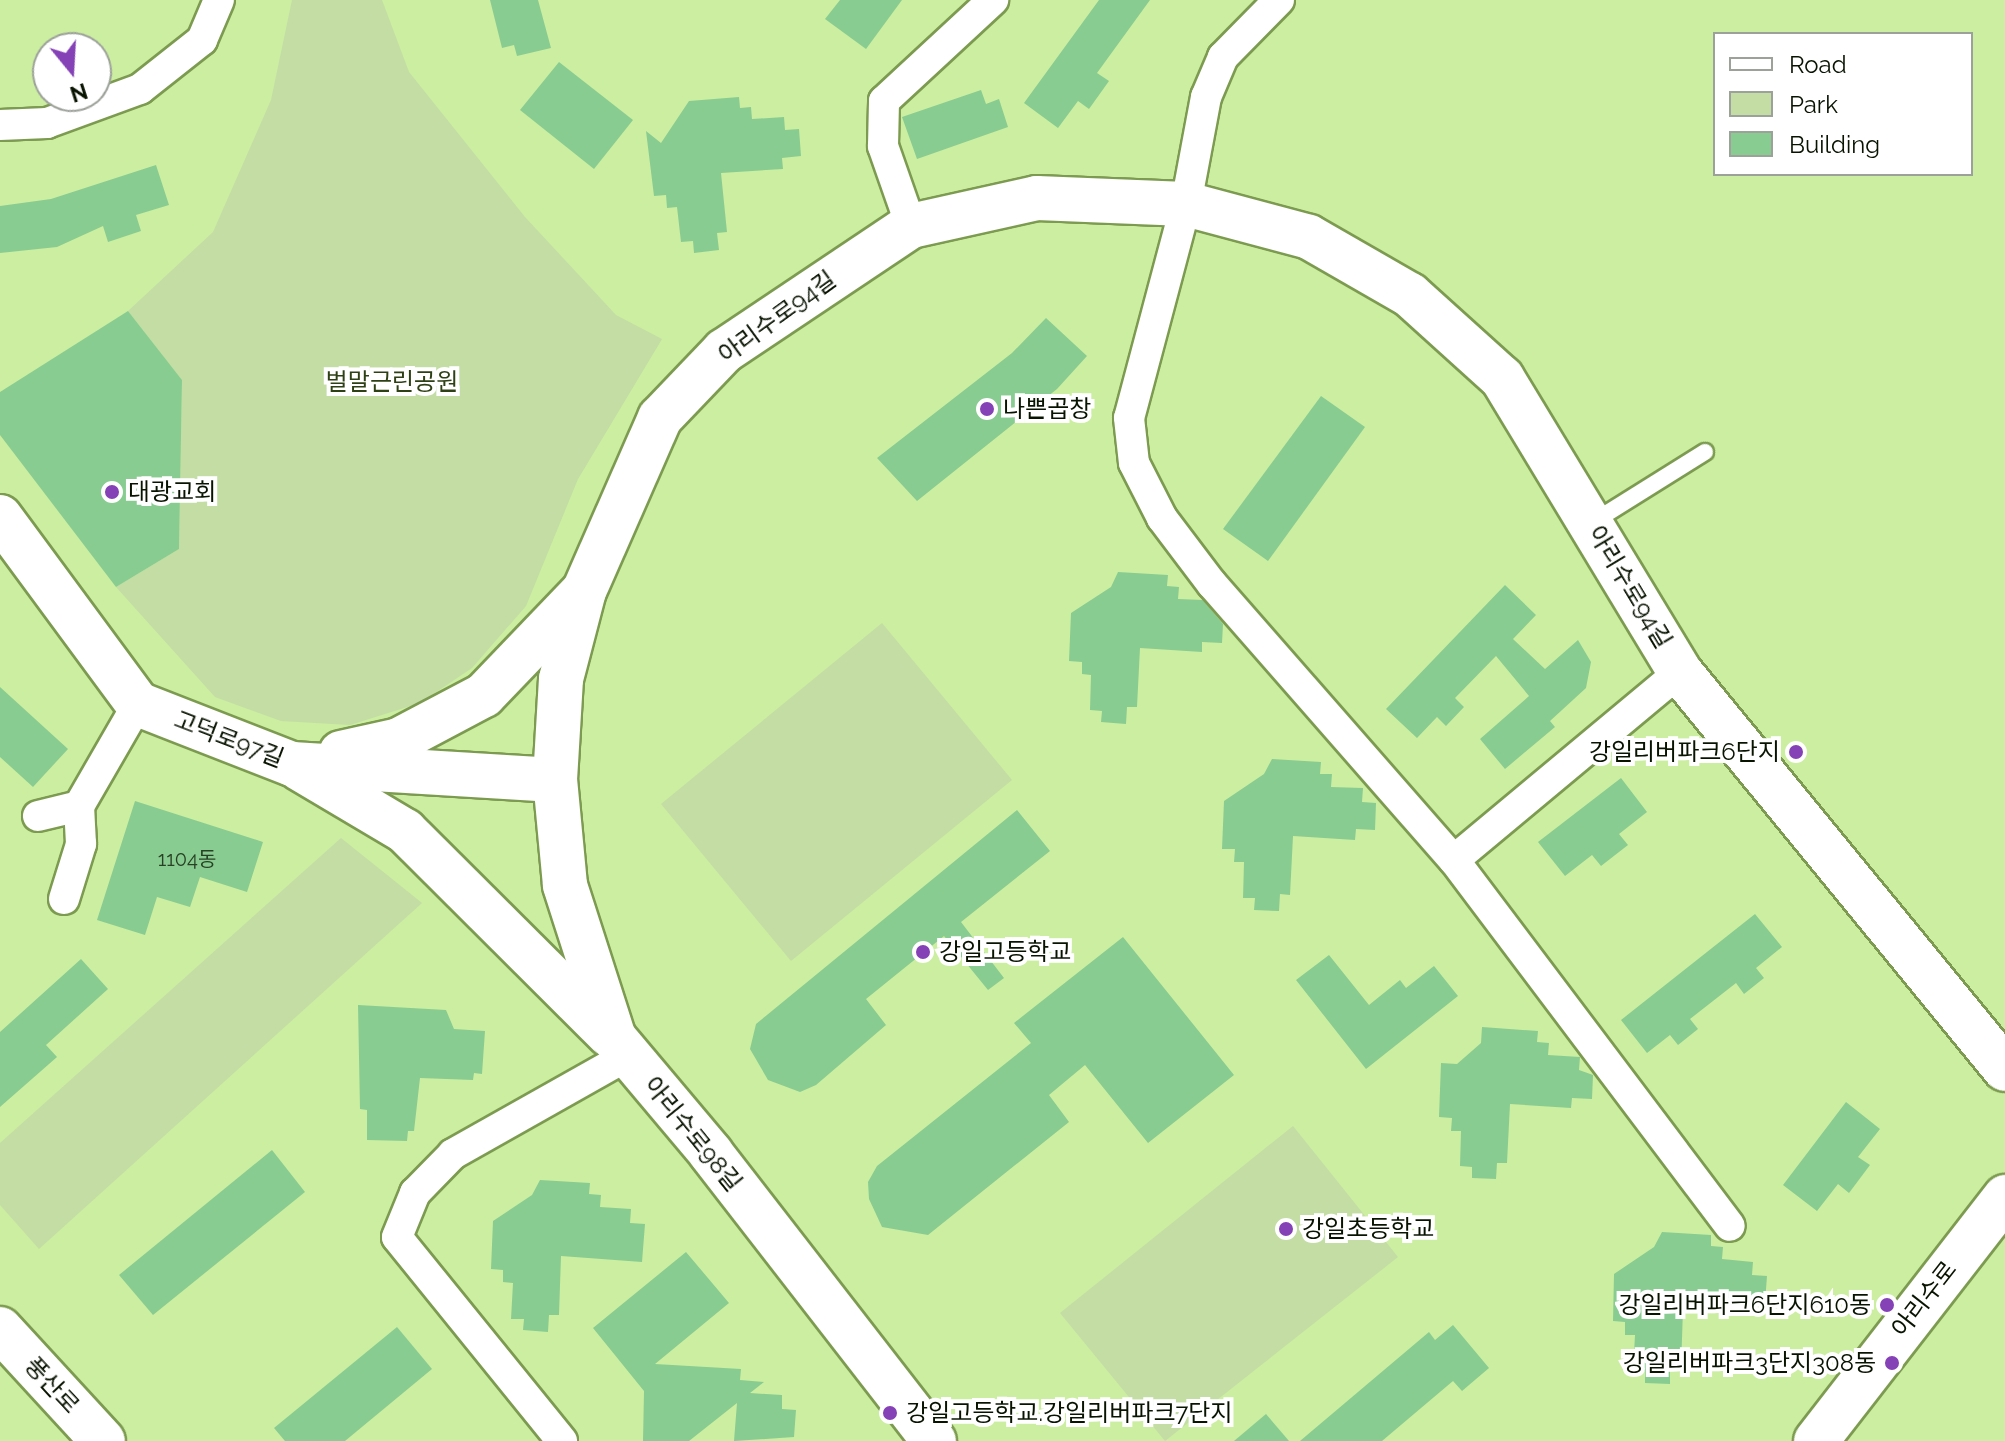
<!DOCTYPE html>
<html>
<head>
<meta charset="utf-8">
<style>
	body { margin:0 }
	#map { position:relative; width:2005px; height:1441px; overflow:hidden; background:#cceea0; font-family:Raleway,"Noto Sans KR",sans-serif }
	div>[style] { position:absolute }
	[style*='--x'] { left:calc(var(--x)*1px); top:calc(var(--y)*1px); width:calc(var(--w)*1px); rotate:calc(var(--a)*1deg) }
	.green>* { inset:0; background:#c3dda4 }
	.building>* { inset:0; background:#88cc91 }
	.roads { filter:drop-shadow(2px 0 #7c9b50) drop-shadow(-2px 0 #7c9b50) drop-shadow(0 2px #7c9b50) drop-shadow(0 -2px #7c9b50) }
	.lane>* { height:16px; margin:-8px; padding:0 8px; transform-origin:8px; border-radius:8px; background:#fff }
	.street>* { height:30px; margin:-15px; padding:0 15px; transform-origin:15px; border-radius:15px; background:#fff }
	.secondary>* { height:44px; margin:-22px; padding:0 22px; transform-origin:22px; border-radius:22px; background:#fff }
	.dots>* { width:22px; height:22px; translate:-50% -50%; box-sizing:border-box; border:4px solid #fff; border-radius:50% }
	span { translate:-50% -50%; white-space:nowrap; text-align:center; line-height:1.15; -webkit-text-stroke:8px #fff; paint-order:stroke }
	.number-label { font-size:20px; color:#284124 }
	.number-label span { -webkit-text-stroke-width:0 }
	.street-label { font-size:24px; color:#081300 }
	.park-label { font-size:24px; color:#2f4014 }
	.poi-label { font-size:24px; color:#081300 }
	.left { translate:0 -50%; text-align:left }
	.right { translate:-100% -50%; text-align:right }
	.legend { position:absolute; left:1713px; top:32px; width:260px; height:144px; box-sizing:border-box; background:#fff; border:2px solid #9ca199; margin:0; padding:10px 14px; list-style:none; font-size:24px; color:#081300 }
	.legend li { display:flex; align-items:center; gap:16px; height:40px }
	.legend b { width:40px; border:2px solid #9ca199 }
	.north { position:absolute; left:32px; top:32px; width:80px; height:80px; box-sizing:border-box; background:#fff; border:2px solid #9ca199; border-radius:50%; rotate:162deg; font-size:22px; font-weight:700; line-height:32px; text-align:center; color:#081300 }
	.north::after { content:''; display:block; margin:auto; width:28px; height:36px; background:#8542b6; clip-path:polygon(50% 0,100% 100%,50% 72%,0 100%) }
</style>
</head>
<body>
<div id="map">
	<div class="green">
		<div style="clip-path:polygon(292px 0,382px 0,409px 72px,525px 217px,616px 315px,662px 339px,578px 479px,526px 606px,472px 668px,420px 703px,350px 725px,281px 721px,215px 697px,116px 587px,179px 549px,182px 380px,128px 311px,213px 232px,271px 100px)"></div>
		<div style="clip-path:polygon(882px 623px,1012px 780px,791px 961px,661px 804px)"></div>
		<div style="clip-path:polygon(341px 838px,422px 903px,39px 1249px,0 1205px,0 1143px)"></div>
		<div style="clip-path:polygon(1293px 1126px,1398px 1257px,1165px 1441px,1060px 1313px)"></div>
	</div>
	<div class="building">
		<div style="clip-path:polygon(490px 0,538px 0,551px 48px,517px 56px,514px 45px,502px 48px)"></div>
		<div style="clip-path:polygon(840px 0,902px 0,866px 49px,825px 19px)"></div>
		<div style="clip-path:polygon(1099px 0,1150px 0,1097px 73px,1109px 81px,1089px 109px,1078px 101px,1058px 128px,1024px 103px)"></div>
		<div style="clip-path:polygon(559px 62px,633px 120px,594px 169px,520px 110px)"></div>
		<div style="clip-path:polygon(981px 90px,986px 104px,999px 99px,1008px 127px,917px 159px,902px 117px)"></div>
		<div style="clip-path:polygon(739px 97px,740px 108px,751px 107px,752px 119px,784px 117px,785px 130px,799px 129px,801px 156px,782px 158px,783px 169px,721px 173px,727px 232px,717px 233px,719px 250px,694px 253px,693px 241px,681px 242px,677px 207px,667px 208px,666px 195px,654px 196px,646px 131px,661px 143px,689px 101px)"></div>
		<div style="clip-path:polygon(156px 165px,169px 205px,136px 215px,141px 231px,108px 242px,103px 226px,57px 247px,0 253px,0 206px,51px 199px)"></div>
		<div style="clip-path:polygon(128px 311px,182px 380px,179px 549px,116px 587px,0 435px,0 392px)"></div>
		<div style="clip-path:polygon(1046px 318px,1087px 356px,1057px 389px,917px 501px,877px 458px,1012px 353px)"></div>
		<div style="clip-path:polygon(1321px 396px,1365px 427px,1268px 561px,1223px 529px)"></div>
		<div style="clip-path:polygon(1118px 572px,1168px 575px,1167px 586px,1179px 587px,1178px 599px,1203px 600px,1223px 624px,1222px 643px,1202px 642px,1202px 652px,1140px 648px,1137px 707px,1127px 707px,1126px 724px,1101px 722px,1102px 711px,1090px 710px,1091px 675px,1082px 674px,1082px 662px,1069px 661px,1071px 613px,1111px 587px)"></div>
		<div style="clip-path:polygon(1505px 585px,1536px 615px,1513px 639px,1545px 669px,1578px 640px,1591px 662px,1586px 688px,1550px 721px,1555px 727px,1505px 769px,1480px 739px,1529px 696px,1496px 656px,1455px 698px,1464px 707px,1446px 726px,1437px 717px,1417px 738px,1386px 709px)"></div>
		<div style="clip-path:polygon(0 687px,68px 749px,33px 787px,0 757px)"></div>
		<div style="clip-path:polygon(1272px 759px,1321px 762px,1320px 774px,1332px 774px,1331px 787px,1363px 788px,1362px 802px,1376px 803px,1375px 830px,1356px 829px,1355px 840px,1293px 836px,1290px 895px,1280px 894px,1279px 911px,1254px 910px,1255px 898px,1243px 898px,1244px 862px,1234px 862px,1235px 849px,1222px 849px,1224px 801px,1264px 774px)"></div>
		<div style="clip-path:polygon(1621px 778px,1647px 812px,1619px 834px,1628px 845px,1601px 866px,1592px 855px,1565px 876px,1538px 842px)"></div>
		<div style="clip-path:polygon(135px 801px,263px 842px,247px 892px,200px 877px,190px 907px,157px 897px,145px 935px,97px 920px)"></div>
		<div style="clip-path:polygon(1017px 810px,1050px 851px,961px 922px,1004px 978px,988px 990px,944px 936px,866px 999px,886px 1025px,816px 1085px,800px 1092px,768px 1080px,750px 1049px,756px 1024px)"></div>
		<div style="clip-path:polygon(1755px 914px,1782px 947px,1756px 968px,1764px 978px,1744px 994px,1736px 983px,1690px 1019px,1698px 1029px,1678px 1045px,1670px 1035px,1647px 1053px,1621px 1020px)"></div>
		<div style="clip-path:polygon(1123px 937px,1234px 1075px,1148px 1143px,1085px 1065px,1049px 1095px,1069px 1122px,928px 1235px,882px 1227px,869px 1199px,868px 1182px,877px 1166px,1031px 1043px,1014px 1023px)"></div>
		<div style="clip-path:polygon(1329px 955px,1369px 1005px,1400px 980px,1406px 988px,1434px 966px,1458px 996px,1366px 1069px,1296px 980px)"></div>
		<div style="clip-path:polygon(81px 959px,108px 989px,46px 1045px,57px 1057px,0 1107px,0 1032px)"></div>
		<div style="clip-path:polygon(358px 1005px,446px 1010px,454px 1029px,485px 1031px,482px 1074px,474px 1073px,473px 1080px,420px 1078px,414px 1131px,408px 1131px,407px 1141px,367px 1140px,367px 1110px,360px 1109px)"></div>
		<div style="clip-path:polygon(1482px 1027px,1538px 1031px,1537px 1042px,1549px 1043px,1548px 1055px,1580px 1057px,1579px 1070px,1593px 1075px,1592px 1099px,1572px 1098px,1571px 1108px,1510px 1104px,1507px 1163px,1497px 1163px,1496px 1179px,1472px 1178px,1472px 1167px,1460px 1166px,1461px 1131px,1451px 1131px,1452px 1118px,1439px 1117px,1441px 1063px,1457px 1064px,1481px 1043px)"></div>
		<div style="clip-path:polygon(1846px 1102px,1880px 1129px,1858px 1157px,1870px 1165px,1849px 1193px,1838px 1184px,1817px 1211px,1783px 1185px)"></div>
		<div style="clip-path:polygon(272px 1150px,305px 1192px,153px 1315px,119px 1275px)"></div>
		<div style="clip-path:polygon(540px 1180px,590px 1183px,589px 1194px,601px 1195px,600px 1207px,631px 1209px,630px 1223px,645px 1224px,642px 1262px,561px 1256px,559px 1315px,549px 1315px,548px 1332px,523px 1330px,524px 1319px,511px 1319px,513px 1283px,503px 1282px,503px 1270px,491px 1269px,493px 1221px,532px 1195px)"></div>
		<div style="clip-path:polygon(1662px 1232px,1711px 1235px,1711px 1246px,1723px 1247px,1722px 1259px,1753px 1262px,1752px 1275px,1767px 1276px,1765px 1303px,1746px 1302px,1745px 1313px,1683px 1309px,1681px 1368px,1670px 1367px,1670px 1384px,1645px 1383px,1645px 1371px,1633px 1371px,1635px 1335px,1625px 1335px,1625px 1322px,1613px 1321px,1614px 1274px,1654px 1247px)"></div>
		<div style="clip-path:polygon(686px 1252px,729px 1303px,655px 1364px,741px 1369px,740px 1380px,764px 1382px,750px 1393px,782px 1395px,782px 1409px,796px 1410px,794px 1437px,734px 1441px,737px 1403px,689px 1441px,643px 1441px,644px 1391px,593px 1328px)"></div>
		<div style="clip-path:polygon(1453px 1325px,1489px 1368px,1462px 1391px,1453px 1381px,1382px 1441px,1300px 1441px,1429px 1332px,1435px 1340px)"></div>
		<div style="clip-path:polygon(397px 1327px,432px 1369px,345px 1441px,285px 1441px,274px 1428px)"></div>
		<div style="clip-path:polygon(1266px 1414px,1289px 1441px,1234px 1441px)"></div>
	</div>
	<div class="roads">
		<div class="lane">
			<div style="--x:1593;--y:522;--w:132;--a:-32"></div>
		</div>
		<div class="street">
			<div style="--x:1279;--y:0;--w:80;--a:134.5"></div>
			<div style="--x:1223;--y:57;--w:43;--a:113"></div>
			<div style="--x:1206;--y:97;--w:109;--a:100.6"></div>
			<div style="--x:1186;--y:204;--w:221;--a:104.9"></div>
			<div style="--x:1129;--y:418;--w:45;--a:83.7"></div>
			<div style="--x:1134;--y:463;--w:62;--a:63"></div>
			<div style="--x:1162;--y:518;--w:83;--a:52.9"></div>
			<div style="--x:1212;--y:584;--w:367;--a:48.8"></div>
			<div style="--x:1454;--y:860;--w:458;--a:53"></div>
			<div style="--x:0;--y:125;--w:47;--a:-2.4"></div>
			<div style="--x:47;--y:123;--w:99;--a:-20.1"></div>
			<div style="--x:140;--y:89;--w:79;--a:-38.3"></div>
			<div style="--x:202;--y:40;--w:43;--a:-67"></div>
			<div style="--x:911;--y:226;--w:85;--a:-109.3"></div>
			<div style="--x:883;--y:146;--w:45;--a:-88.7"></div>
			<div style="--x:884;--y:101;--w:149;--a:-42.8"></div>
			<div style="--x:38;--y:816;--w:42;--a:-13.7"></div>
			<div style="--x:1454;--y:860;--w:294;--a:-39.8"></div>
			<div style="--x:64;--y:899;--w:58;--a:-72.8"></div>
			<div style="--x:81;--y:844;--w:38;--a:-93"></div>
			<div style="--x:79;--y:806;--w:118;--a:-60"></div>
			<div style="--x:562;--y:1441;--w:262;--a:-129"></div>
			<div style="--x:397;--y:1237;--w:48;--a:-67.8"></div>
			<div style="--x:415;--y:1193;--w:54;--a:-45.7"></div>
			<div style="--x:453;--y:1154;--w:202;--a:-29.4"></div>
		</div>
		<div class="secondary">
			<div style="--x:0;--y:517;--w:232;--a:53.6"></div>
			<div style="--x:138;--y:704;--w:165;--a:21.3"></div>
			<div style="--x:292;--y:764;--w:263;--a:3.5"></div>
			<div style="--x:341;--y:753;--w:59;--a:-12.6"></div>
			<div style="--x:399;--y:740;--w:96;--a:-27.9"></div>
			<div style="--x:484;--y:695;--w:140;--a:-46.2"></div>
			<div style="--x:299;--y:768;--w:123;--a:30.7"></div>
			<div style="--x:405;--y:831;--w:288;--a:44.9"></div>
			<div style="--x:0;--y:1329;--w:152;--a:47.4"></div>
			<div style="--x:934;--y:1441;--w:364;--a:-127.8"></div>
			<div style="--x:711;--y:1153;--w:150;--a:-130.1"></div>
			<div style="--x:614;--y:1038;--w:161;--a:-107.8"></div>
			<div style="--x:565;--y:885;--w:105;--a:-95.4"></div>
			<div style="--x:555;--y:780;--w:101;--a:-86.6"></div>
			<div style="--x:561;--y:679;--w:91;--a:-75.4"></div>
			<div style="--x:584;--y:591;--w:189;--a:-66.3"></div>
			<div style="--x:660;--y:418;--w:93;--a:-46.3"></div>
			<div style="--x:724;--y:351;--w:225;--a:-33.8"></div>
			<div style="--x:911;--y:226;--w:129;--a:-12.5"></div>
			<div style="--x:1037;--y:198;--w:149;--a:2.3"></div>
			<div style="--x:1186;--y:204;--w:127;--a:15"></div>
			<div style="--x:1309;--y:237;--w:116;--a:29.9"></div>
			<div style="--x:1410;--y:295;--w:124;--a:42.1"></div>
			<div style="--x:1502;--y:378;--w:344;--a:58.8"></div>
			<div style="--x:1680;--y:672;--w:513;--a:50.69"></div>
			<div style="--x:1816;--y:1441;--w:309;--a:-52.2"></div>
		</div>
	</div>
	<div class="dots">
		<div style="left:987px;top:409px;background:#8542b6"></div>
		<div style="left:112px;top:492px;background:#8542b6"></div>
		<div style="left:1796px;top:752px;background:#8542b6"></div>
		<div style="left:923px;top:952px;background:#8542b6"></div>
		<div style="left:1286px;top:1229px;background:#8542b6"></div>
		<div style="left:1887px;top:1305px;background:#8542b6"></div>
		<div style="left:1892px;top:1363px;background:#8542b6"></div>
		<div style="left:890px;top:1413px;background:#8542b6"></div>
	</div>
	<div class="number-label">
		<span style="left:187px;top:859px">1104동</span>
	</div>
	<div class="street-label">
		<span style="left:777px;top:317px;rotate:-36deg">아리수로94길</span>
		<span style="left:1630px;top:587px;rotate:59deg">아리수로94길</span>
		<span style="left:229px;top:739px;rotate:21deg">고덕로97길</span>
		<span style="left:693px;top:1134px;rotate:51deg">아리수로98길</span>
		<span style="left:1924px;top:1299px;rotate:-52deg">아리수로</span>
		<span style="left:52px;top:1385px;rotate:47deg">풍산로</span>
	</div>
	<div class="park-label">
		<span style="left:392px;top:382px">벌말근린공원</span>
	</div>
	<div class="poi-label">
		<span class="left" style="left:1003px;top:409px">나쁜곱창</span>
		<span class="left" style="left:128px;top:492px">대광교회</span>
		<span class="right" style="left:1780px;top:752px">강일리버파크6단지</span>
		<span class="left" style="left:939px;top:952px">강일고등학교</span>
		<span class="left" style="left:1302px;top:1229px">강일초등학교</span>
		<span class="right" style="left:1871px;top:1305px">강일리버파크6단지610동</span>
		<span class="right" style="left:1876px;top:1363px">강일리버파크3단지308동</span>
		<span class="left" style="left:906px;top:1413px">강일고등학교.강일리버파크7단지</span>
	</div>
	<ul class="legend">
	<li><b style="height:10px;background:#fff"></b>Road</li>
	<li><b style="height:22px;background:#c3dda4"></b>Park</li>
	<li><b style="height:22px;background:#88cc91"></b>Building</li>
	</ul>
	<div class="north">N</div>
</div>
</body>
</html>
